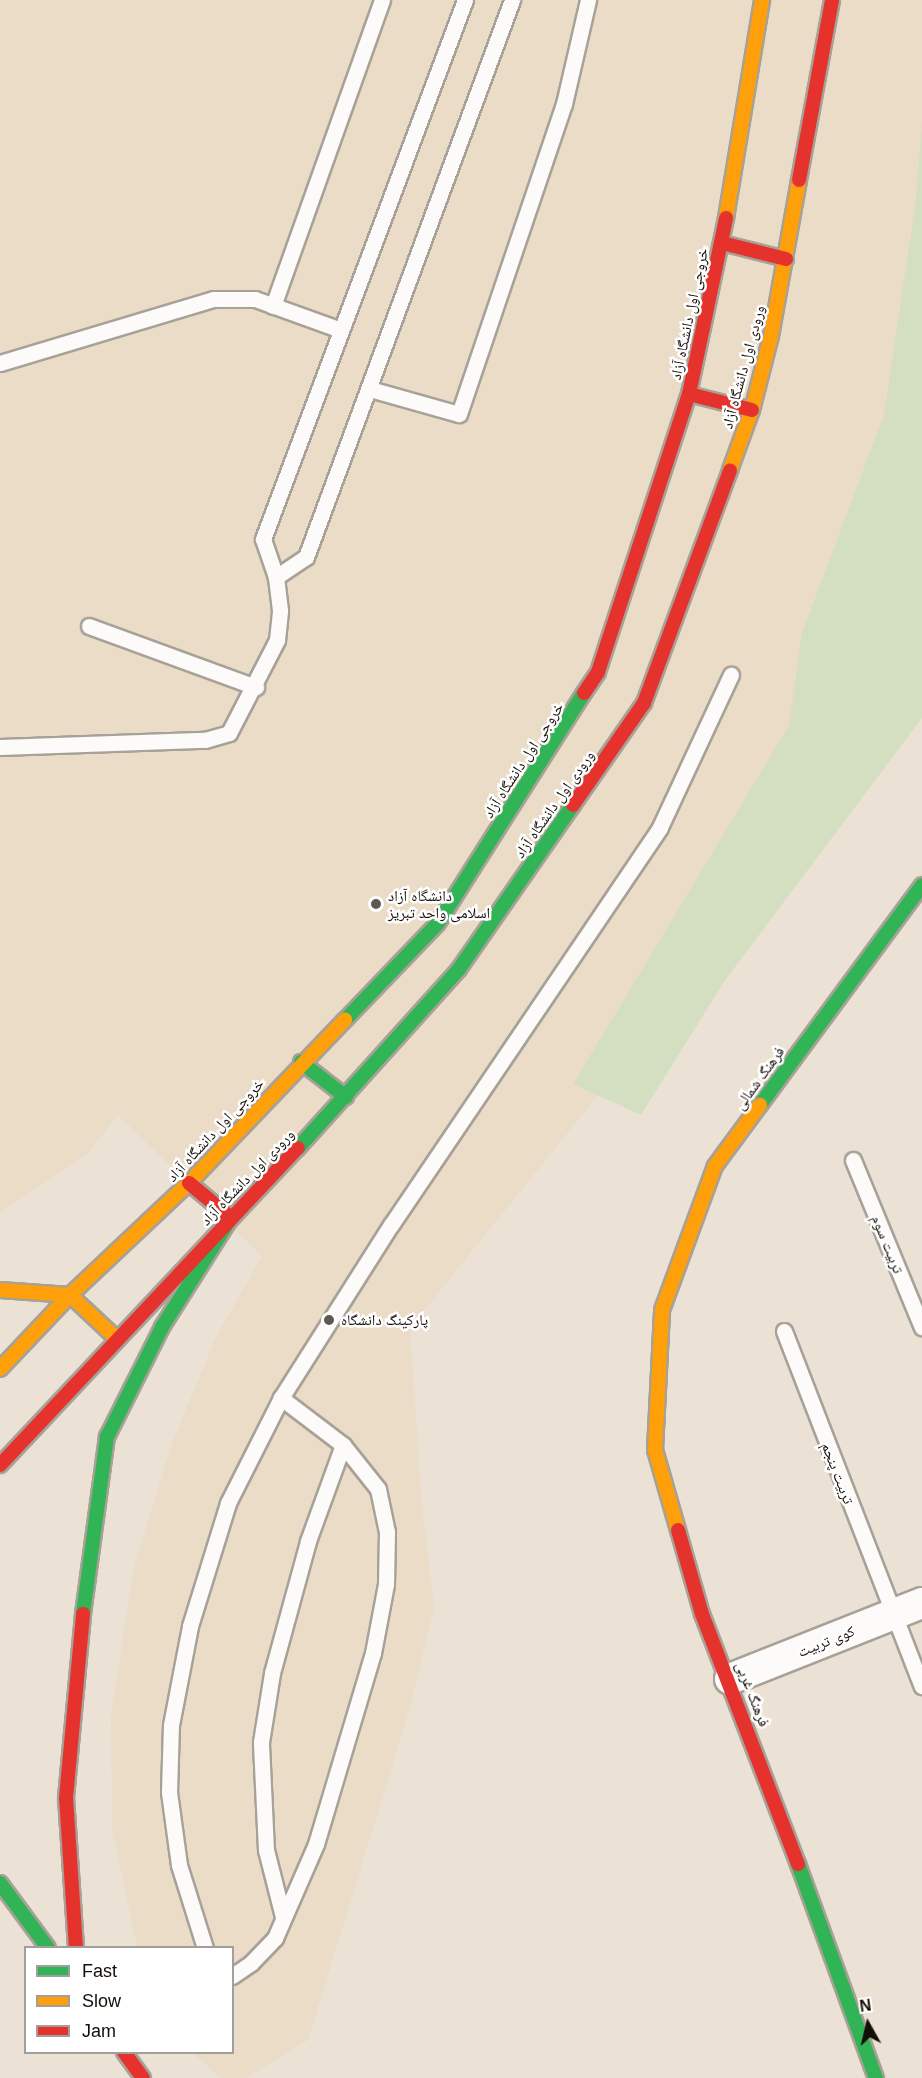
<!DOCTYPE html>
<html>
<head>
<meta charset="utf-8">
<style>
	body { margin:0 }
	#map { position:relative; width:922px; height:2078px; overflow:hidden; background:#ebe2d5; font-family:Helvetica,"Noto Naskh Arabic",sans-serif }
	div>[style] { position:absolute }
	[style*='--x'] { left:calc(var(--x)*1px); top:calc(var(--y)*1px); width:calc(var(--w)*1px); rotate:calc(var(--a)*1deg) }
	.built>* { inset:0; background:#eadcc6 }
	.green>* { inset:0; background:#d4dec0 }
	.roads { filter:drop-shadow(2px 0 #a7a197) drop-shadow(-2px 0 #a7a197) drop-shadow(0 2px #a7a197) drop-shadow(0 -2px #a7a197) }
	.lane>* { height:15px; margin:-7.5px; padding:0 7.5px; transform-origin:7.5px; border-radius:7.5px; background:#fcfbf9 }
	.street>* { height:30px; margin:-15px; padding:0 15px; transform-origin:15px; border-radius:15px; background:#fcfbf9 }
	.fast>* { height:14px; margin:-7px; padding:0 7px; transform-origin:7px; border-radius:7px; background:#30b455 }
	.slow>* { height:14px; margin:-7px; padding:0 7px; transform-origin:7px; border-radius:7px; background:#ff9f0a }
	.jam>* { height:14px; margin:-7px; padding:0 7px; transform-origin:7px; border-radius:7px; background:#e5322d }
	.dots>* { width:16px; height:16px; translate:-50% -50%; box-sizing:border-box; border:3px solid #fff; border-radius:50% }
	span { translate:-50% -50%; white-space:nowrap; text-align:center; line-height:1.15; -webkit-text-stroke:5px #fff; paint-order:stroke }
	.street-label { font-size:15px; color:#140e07 }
	.poi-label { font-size:15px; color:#140e07 }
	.left { translate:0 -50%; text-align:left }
	.legend { position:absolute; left:24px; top:1946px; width:210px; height:108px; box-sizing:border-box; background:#fff; border:2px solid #a19f9c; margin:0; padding:8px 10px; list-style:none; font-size:18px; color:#140e07 }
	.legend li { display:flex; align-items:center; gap:12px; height:30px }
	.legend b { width:30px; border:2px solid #a19f9c }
	.north { position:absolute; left:838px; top:1994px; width:60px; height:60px; -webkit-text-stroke:4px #fff; paint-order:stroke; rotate:352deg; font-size:16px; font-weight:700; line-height:24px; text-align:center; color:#140e07 }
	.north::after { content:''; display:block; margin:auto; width:21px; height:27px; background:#140e07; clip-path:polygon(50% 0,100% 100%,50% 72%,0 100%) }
</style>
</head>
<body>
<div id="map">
	<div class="built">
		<div style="clip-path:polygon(0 0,922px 0,922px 694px,410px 1328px,422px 1506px,434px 1608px,409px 1711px,308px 2040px,246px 2078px,221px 2078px,193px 2053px,232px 2052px,232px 1948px,137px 1947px,112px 1827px,111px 1714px,134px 1568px,172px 1443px,216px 1337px,262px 1256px,118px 1115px,86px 1155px,0 1213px)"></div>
	</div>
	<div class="green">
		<div style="clip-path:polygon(922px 124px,922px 718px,726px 979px,641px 1115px,573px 1084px,789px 726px,802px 633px,884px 415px,916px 201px)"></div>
	</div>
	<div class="roads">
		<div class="lane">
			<div style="--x:273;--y:306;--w:325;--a:-70.4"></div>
			<div style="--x:0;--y:363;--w:223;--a:-16.7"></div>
			<div style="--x:214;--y:299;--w:41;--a:0"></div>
			<div style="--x:255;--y:299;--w:91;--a:19.8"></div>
			<div style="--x:370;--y:389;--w:92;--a:15.7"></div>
			<div style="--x:459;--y:414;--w:327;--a:-71.3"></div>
			<div style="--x:564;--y:104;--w:107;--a:-77"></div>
			<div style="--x:276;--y:577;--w:36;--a:-34"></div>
			<div style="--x:306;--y:557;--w:594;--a:-69.7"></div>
			<div style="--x:89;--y:626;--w:178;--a:20.1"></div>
			<div style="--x:0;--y:747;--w:205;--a:-2"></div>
			<div style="--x:205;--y:740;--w:25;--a:-16"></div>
			<div style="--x:229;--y:733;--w:105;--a:-62.7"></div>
			<div style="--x:277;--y:640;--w:30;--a:-84"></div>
			<div style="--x:280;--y:610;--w:33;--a:-97"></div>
			<div style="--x:276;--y:577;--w:40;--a:-108.9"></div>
			<div style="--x:263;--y:539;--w:576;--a:-69.46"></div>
			<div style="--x:853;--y:1160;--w:181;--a:67.6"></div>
			<div style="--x:784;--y:1331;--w:381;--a:68.8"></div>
			<div style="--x:283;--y:1917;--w:69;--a:-104.2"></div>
			<div style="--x:266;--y:1850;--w:108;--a:-92.7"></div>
			<div style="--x:261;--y:1742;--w:70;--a:-80.9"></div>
			<div style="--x:272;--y:1673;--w:137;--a:-74.7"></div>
			<div style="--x:308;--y:1541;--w:102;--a:-70"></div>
			<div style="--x:205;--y:1948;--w:87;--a:-107.4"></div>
			<div style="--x:179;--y:1865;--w:74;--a:-97.8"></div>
			<div style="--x:169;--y:1792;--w:67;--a:-88.3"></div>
			<div style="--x:171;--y:1725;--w:101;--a:-79.1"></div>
			<div style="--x:190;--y:1626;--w:129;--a:-72.8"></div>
			<div style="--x:228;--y:1503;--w:118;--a:-63.2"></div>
			<div style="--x:281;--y:1398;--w:205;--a:-57.6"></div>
			<div style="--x:391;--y:1225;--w:480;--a:-55.9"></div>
			<div style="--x:660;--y:827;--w:168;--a:-65"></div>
			<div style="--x:232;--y:1976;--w:23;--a:-34"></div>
			<div style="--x:251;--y:1963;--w:35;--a:-46"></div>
			<div style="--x:275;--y:1938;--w:103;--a:-66.4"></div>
			<div style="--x:316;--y:1844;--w:199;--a:-73.4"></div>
			<div style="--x:373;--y:1653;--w:70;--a:-79.3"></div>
			<div style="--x:386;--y:1584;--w:52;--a:-88.9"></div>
			<div style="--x:387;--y:1532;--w:44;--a:-101.8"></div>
			<div style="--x:378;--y:1489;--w:56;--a:-128.5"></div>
			<div style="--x:343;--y:1445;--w:78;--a:-142.8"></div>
		</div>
		<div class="street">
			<div style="--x:730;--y:1679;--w:206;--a:-21.6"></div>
		</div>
		<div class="fast">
			<div style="--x:345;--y:1020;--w:134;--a:-46.2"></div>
			<div style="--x:438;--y:923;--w:272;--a:-57.6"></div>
			<div style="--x:301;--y:1062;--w:57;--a:37.9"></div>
			<div style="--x:760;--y:1105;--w:273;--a:-53.6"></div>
			<div style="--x:298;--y:1148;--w:241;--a:-48"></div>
			<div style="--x:459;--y:969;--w:200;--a:-55.2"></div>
			<div style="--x:83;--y:1614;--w:179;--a:-82.3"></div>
			<div style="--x:107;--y:1437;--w:123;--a:-63.4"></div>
			<div style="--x:162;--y:1327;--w:129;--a:-57.7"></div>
			<div style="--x:798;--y:1864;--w:228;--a:70"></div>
			<div style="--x:0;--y:1883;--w:81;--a:53.6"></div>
		</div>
		<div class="slow">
			<div style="--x:726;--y:218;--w:221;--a:-80.6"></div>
			<div style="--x:730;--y:470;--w:64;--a:-69.9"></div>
			<div style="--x:752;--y:410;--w:76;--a:-75.6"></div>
			<div style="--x:771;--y:336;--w:158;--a:-79.8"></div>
			<div style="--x:0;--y:1290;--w:70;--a:4.1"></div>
			<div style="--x:70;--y:1295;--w:63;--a:43.1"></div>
			<div style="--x:0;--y:1369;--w:102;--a:-46.6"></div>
			<div style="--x:70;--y:1295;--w:163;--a:-43.3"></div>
			<div style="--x:189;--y:1183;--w:226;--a:-46.3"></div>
			<div style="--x:678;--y:1530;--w:83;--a:-106"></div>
			<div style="--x:655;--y:1450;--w:140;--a:-87.1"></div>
			<div style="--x:662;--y:1310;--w:153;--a:-69.8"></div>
			<div style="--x:715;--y:1166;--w:76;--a:-53.6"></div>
		</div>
		<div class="jam">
			<div style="--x:799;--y:180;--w:183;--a:-79.6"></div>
			<div style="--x:722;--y:243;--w:66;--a:14"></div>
			<div style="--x:689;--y:394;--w:65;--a:14.3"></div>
			<div style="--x:584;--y:693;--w:25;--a:-56"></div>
			<div style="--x:598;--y:672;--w:293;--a:-71.9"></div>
			<div style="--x:689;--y:394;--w:180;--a:-78.1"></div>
			<div style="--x:573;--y:805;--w:124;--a:-55.2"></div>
			<div style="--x:644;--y:703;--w:248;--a:-69.7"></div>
			<div style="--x:189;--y:1183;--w:55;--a:39.8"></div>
			<div style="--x:0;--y:1465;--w:435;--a:-46.8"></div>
			<div style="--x:678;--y:1530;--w:87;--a:74.1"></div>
			<div style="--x:702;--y:1614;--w:268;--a:69"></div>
			<div style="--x:76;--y:1948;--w:150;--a:-93.8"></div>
			<div style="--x:66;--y:1798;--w:185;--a:-84.7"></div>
			<div style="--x:124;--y:2052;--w:32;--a:54"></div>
		</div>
	</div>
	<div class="dots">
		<div style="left:376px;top:904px;background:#5f584f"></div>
		<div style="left:329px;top:1320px;background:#5f584f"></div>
	</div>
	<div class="street-label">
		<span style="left:689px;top:314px;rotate:-78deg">خروجی اول دانشگاه آزاد</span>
		<span style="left:743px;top:367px;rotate:-75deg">ورودی اول دانشگاه آزاد</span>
		<span style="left:523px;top:760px;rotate:-57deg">خروجی اول دانشگاه آزاد</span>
		<span style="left:554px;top:804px;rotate:-55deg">ورودی اول دانشگاه آزاد</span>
		<span style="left:759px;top:1078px;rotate:-54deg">فرهنگ شمالی</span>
		<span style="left:215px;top:1130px;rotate:-47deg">خروجی اول دانشگاه آزاد</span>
		<span style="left:247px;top:1177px;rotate:-46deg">ورودی اول دانشگاه آزاد</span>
		<span style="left:888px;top:1244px;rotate:68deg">تربیت سوم</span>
		<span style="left:838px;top:1473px;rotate:69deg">تربیت پنجم</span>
		<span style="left:826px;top:1641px;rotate:-22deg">کوی تربیت</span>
		<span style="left:753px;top:1694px;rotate:69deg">فرهنگ غربی</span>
	</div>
	<div class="poi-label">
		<span class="left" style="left:388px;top:904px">دانشگاه آزاد<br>اسلامی واحد تبریز</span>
		<span class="left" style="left:341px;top:1320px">پارکینگ دانشگاه</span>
	</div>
	<ul class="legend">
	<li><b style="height:8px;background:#30b455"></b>Fast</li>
	<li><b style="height:8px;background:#ff9f0a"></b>Slow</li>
	<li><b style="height:8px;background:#e5322d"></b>Jam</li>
	</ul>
	<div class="north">N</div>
</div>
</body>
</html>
